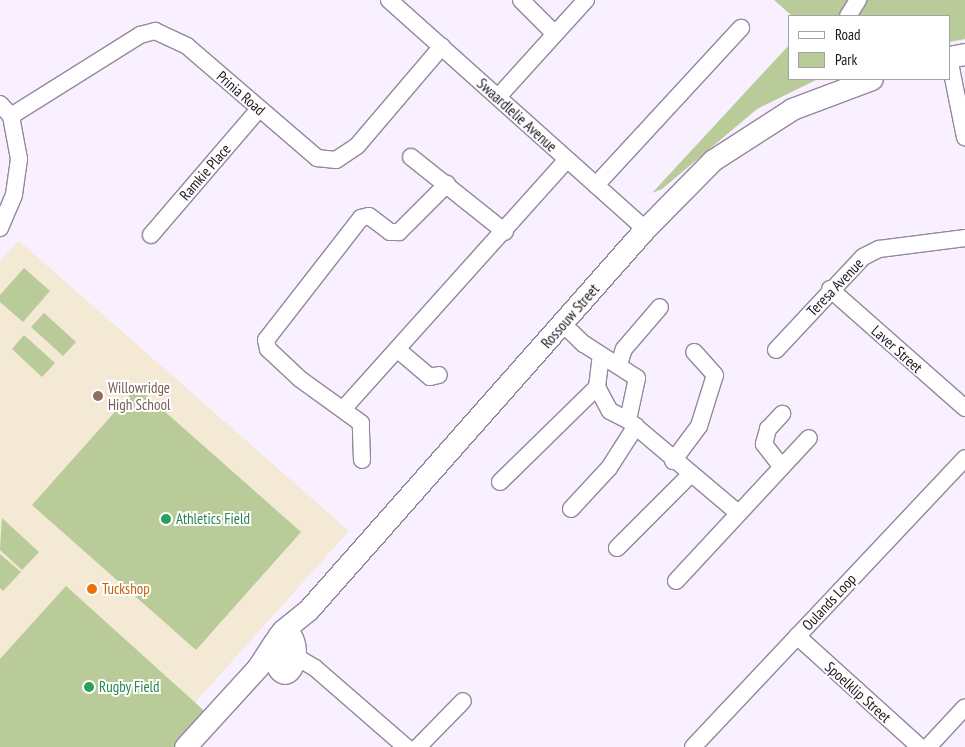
<!DOCTYPE html>
<html>
<head>
<meta charset="utf-8">
<style>
	body { margin:0 }
	#map { position:relative; width:965px; height:747px; overflow:hidden; background:#f9f0ff; font-family:"PT Sans Narrow",sans-serif }
	div>[style] { position:absolute }
	[style*='--x'] { left:calc(var(--x)*1px); top:calc(var(--y)*1px); width:calc(var(--w)*1px); rotate:calc(var(--a)*1deg) }
	.education>* { inset:0; background:#f3e9d4 }
	.green>* { inset:0; background:#b9cb99 }
	.roads { filter:drop-shadow(1px 0 #95879d) drop-shadow(-1px 0 #95879d) drop-shadow(0 1px #95879d) drop-shadow(0 -1px #95879d) }
	.minor>* { height:16px; margin:-8px; padding:0 8px; transform-origin:8px; border-radius:8px; background:#fff }
	.major>* { height:21px; margin:-10.5px; padding:0 10.5px; transform-origin:10.5px; border-radius:10.5px; background:#fff }
	.major>.ring { margin:-10.5px; padding:0; box-sizing:content-box; background:none; border:21px solid #fff; border-radius:50% }
	.dots>* { width:14px; height:14px; translate:-50% -50%; box-sizing:border-box; border:2px solid #fff; border-radius:50% }
	span { translate:-50% -50%; white-space:nowrap; text-align:center; line-height:1.15; -webkit-text-stroke:4px #fff; paint-order:stroke }
	.street-label { font-size:15px; color:#1b161e }
	.education-label { font-size:15px; color:#785e54 }
	.left { translate:0 -50%; text-align:left }
	.leisure-label { font-size:15px; color:#27864d }
	.food-label { font-size:15px; color:#c56008 }
	.legend { position:absolute; left:788px; top:15px; width:162px; height:65px; box-sizing:border-box; background:#fff; border:1px solid #a4a2a5; margin:0; padding:6px 9px; list-style:none; font-size:15px; color:#1b161e }
	.legend li { display:flex; align-items:center; gap:10px; height:25px }
	.legend b { width:25px; border:1px solid #a4a2a5 }
</style>
</head>
<body>
<div id="map">
	<div class="education">
		<div style="clip-path:polygon(19px 241px,349px 531px,155px 747px,0 747px,0 261px)"></div>
	</div>
	<div class="green">
		<div style="clip-path:polygon(774px 0,965px 0,965px 39px,949px 42px,949px 16px,792px 16px)"></div>
		<div style="clip-path:polygon(789px 45px,789px 79px,818px 79px,757px 109px,662px 189px,652px 193px)"></div>
		<div style="clip-path:polygon(24px 268px,50px 291px,23px 322px,0 302px,0 295px)"></div>
		<div style="clip-path:polygon(44px 313px,76px 342px,63px 356px,31px 327px)"></div>
		<div style="clip-path:polygon(24px 335px,55px 363px,42px 377px,12px 349px)"></div>
		<div style="clip-path:polygon(137px 387px,301px 532px,196px 650px,32px 505px)"></div>
		<div style="clip-path:polygon(2px 518px,39px 552px,22px 570px,0 550px)"></div>
		<div style="clip-path:polygon(0 554px,21px 572px,3px 591px,0 588px)"></div>
		<div style="clip-path:polygon(66px 586px,210px 716px,181px 747px,0 747px,0 659px)"></div>
	</div>
	<div class="roads">
		<div class="minor">
			<div style="--x:389;--y:0;--w:343;--a:41.8"></div>
			<div style="--x:521;--y:0;--w:47;--a:45"></div>
			<div style="--x:848;--y:16;--w:19;--a:-58"></div>
			<div style="--x:949;--y:58;--w:81;--a:78.6"></div>
			<div style="--x:498;--y:97;--w:131;--a:-47.8"></div>
			<div style="--x:0;--y:104;--w:16;--a:47"></div>
			<div style="--x:11;--y:116;--w:44;--a:79.5"></div>
			<div style="--x:19;--y:159;--w:36;--a:98"></div>
			<div style="--x:14;--y:195;--w:36;--a:113"></div>
			<div style="--x:11;--y:116;--w:152;--a:-32.1"></div>
			<div style="--x:140;--y:35;--w:16;--a:-15"></div>
			<div style="--x:155;--y:31;--w:35;--a:25"></div>
			<div style="--x:187;--y:46;--w:172;--a:40.7"></div>
			<div style="--x:317;--y:158;--w:19;--a:6"></div>
			<div style="--x:336;--y:160;--w:25;--a:-34"></div>
			<div style="--x:357;--y:146;--w:131;--a:-49.6"></div>
			<div style="--x:411;--y:157;--w:120;--a:38.6"></div>
			<div style="--x:596;--y:185;--w:214;--a:-47.3"></div>
			<div style="--x:151;--y:235;--w:166;--a:-49.4"></div>
			<div style="--x:830;--y:289;--w:180;--a:41.4"></div>
			<div style="--x:563;--y:324;--w:29;--a:44"></div>
			<div style="--x:584;--y:344;--w:63;--a:32.7"></div>
			<div style="--x:637;--y:378;--w:43;--a:102.1"></div>
			<div style="--x:628;--y:420;--w:144;--a:40.2"></div>
			<div style="--x:398;--y:350;--w:42;--a:40.2"></div>
			<div style="--x:430;--y:377;--w:9;--a:-13"></div>
			<div style="--x:776;--y:350;--w:127;--a:-46.9"></div>
			<div style="--x:863;--y:257;--w:18;--a:-27"></div>
			<div style="--x:879;--y:249;--w:87;--a:-7.3"></div>
			<div style="--x:619;--y:364;--w:16;--a:-72"></div>
			<div style="--x:624;--y:349;--w:55;--a:-49.4"></div>
			<div style="--x:597;--y:387;--w:27;--a:62"></div>
			<div style="--x:610;--y:411;--w:20;--a:27"></div>
			<div style="--x:345;--y:407;--w:332;--a:-48.1"></div>
			<div style="--x:362;--y:460;--w:37;--a:-92"></div>
			<div style="--x:361;--y:423;--w:75;--a:-144.2"></div>
			<div style="--x:300;--y:379;--w:44;--a:-136.8"></div>
			<div style="--x:268;--y:349;--w:9;--a:-103"></div>
			<div style="--x:266;--y:340;--w:155;--a:-52.1"></div>
			<div style="--x:361;--y:218;--w:8;--a:-14"></div>
			<div style="--x:369;--y:216;--w:26;--a:37"></div>
			<div style="--x:390;--y:232;--w:9;--a:0"></div>
			<div style="--x:399;--y:232;--w:68;--a:-45"></div>
			<div style="--x:673;--y:461;--w:44;--a:-53.4"></div>
			<div style="--x:699;--y:426;--w:53;--a:-72.6"></div>
			<div style="--x:715;--y:375;--w:31;--a:-132"></div>
			<div style="--x:781;--y:466;--w:28;--a:-128"></div>
			<div style="--x:764;--y:444;--w:16;--a:-75"></div>
			<div style="--x:768;--y:429;--w:21;--a:-47"></div>
			<div style="--x:500;--y:482;--w:136;--a:-44.4"></div>
			<div style="--x:597;--y:387;--w:31;--a:-83"></div>
			<div style="--x:571;--y:509;--w:56;--a:-47.2"></div>
			<div style="--x:609;--y:468;--w:50;--a:-57.3"></div>
			<div style="--x:617;--y:548;--w:103;--a:-45"></div>
			<div style="--x:676;--y:581;--w:195;--a:-47.1"></div>
			<div style="--x:797;--y:636;--w:166;--a:42.1"></div>
			<div style="--x:284;--y:650;--w:36;--a:30"></div>
			<div style="--x:315;--y:668;--w:121;--a:41"></div>
			<div style="--x:418;--y:747;--w:64;--a:-45.6"></div>
			<div style="--x:693;--y:747;--w:397;--a:-46.7"></div>
			<div style="--x:928;--y:747;--w:54;--a:-47.2"></div>
		</div>
		<div class="major">
			<div style="--x:949;--y:57;--w:16;--a:-11"></div>
			<div style="--x:282;--y:631;--w:35;--a:-39"></div>
			<div style="--x:309;--y:609;--w:507;--a:-48.52"></div>
			<div style="--x:645;--y:229;--w:97;--a:-45.4"></div>
			<div style="--x:713;--y:160;--w:94;--a:-32.8"></div>
			<div style="--x:792;--y:109;--w:85;--a:-20.6"></div>
			<div class="ring" style="left:274px;top:631px;width:-1px;height:-1px"></div>
			<div style="--x:185;--y:747;--w:108;--a:-47.6"></div>
			<div style="--x:258;--y:667;--w:30;--a:-57"></div>
		</div>
	</div>
	<div class="dots">
		<div style="left:98px;top:396px;background:#8d6e63"></div>
		<div style="left:166px;top:519px;background:#2e9e5b"></div>
		<div style="left:92px;top:589px;background:#e8710a"></div>
		<div style="left:89px;top:687px;background:#2e9e5b"></div>
	</div>
	<div class="street-label">
		<span style="left:241px;top:93px;rotate:41deg">Prinia Road</span>
		<span style="left:517px;top:115px;rotate:42deg">Swaardlelie Avenue</span>
		<span style="left:205px;top:172px;rotate:-49deg">Ramkie Place</span>
		<span style="left:835px;top:287px;rotate:-46deg">Teresa Avenue</span>
		<span style="left:570px;top:316px;rotate:-49deg">Rossouw Street</span>
		<span style="left:897px;top:349px;rotate:42deg">Laver Street</span>
		<span style="left:829px;top:602px;rotate:-47deg">Oulands Loop</span>
		<span style="left:858px;top:692px;rotate:42deg">Spoelklip Street</span>
	</div>
	<div class="education-label">
		<span class="left" style="left:108px;top:396px">Willowridge<br>High School</span>
	</div>
	<div class="leisure-label">
		<span class="left" style="left:176px;top:519px">Athletics Field</span>
		<span class="left" style="left:99px;top:687px">Rugby Field</span>
	</div>
	<div class="food-label">
		<span class="left" style="left:102px;top:589px">Tuckshop</span>
	</div>
	<ul class="legend">
	<li><b style="height:6px;background:#fff"></b>Road</li>
	<li><b style="height:14px;background:#b9cb99"></b>Park</li>
	</ul>
</div>
</body>
</html>
